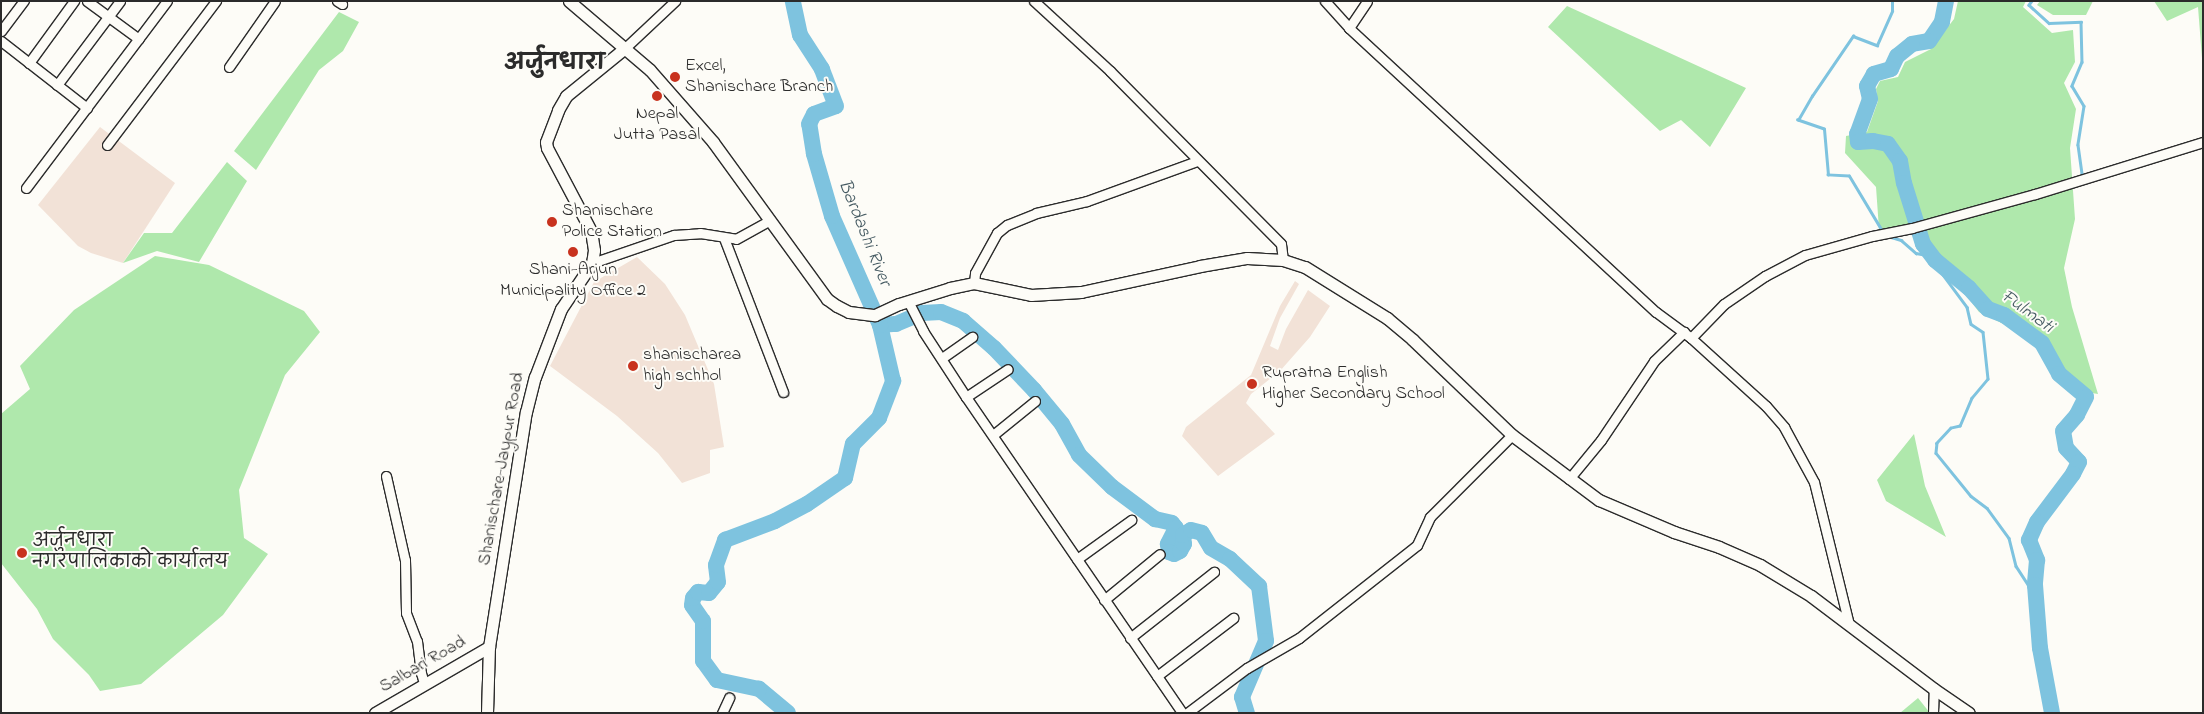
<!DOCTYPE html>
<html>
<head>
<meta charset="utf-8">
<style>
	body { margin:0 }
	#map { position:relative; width:2204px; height:714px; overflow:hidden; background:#fdfcf7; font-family:"Indie Flower","Playpen Sans Deva",sans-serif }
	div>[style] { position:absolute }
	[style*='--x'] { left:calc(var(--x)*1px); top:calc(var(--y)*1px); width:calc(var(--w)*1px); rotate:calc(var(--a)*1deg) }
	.built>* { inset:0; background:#f2e2d7 }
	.green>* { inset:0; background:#afe8ac }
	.stream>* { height:2.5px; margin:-1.25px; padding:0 1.25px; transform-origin:1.25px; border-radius:1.25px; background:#7ec3df }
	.river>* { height:16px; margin:-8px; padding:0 8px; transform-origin:8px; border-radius:8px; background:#7ec3df }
	.roads { filter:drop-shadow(1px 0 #2b2b2b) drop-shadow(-1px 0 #2b2b2b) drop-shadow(0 1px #2b2b2b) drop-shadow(0 -1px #2b2b2b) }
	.minor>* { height:9px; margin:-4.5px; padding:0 4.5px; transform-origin:4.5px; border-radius:4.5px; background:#fdfcf7 }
	.tertiary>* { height:11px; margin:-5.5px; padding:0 5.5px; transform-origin:5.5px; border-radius:5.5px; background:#fdfcf7 }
	.dots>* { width:14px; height:14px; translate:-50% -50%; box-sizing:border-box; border:2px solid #fdfcf7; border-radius:50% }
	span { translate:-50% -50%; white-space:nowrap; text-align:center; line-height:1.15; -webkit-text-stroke:4px #fdfcf7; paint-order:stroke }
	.poi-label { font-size:18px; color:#2b2b2b }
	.left { translate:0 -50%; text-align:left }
	.street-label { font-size:18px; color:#2b2b2b }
	.water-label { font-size:19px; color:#445961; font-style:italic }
	.district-label { font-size:22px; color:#2b2b2b; font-weight:700 }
	.frame { position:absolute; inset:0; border:2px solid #2b2b2b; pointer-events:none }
</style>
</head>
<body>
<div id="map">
	<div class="built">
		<div style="clip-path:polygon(100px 127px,175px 183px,123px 263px,91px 253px,78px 246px,38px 205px)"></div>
		<div style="clip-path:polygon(637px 257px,665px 284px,685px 315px,714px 384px,724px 447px,710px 450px,710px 473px,682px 483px,658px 453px,617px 416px,550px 366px,594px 282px)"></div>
		<div style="clip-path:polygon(1295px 281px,1299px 284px,1280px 318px,1270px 346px,1278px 350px,1286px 329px,1308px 290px,1330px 306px,1310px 337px,1280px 371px,1251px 394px,1246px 403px,1275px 434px,1218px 476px,1182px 436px,1186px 427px,1251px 375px,1280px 306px)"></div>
	</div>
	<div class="green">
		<div style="clip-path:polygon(1958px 1px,2026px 1px,2023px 7px,2052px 33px,2073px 30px,2075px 62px,2064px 83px,2076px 109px,2070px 148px,2075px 219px,2064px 268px,2072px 307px,2098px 394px,2080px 391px,2059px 374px,2042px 343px,1979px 312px,1925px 240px,1921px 227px,1879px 229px,1876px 187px,1845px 153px,1846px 136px,1867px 132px,1878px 101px,1876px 89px,1880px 81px,1898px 77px,1905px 62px,1931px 49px,1954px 19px)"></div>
		<div style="clip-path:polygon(2040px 1px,2093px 1px,2086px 15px,2053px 15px,2037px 5px)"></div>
		<div style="clip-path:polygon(2154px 1px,2203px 1px,2203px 71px,2198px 7px,2167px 21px)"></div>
		<div style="clip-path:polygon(1567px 6px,1746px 88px,1710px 147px,1681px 120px,1660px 131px,1548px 27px)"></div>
		<div style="clip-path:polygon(339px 12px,359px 22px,343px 51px,319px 70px,256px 170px,234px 151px)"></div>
		<div style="clip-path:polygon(227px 162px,247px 181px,199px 262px,157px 251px,123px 263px,144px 233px,172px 233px)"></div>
		<div style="clip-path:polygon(155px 256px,209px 265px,304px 311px,320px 332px,285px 375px,239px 490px,244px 538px,268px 554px,223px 615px,141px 684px,100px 691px,89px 675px,53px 639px,37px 609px,1px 563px,1px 414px,30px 389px,20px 366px,74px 310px)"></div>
		<div style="clip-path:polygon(1914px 434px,1925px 486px,1946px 537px,1886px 501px,1877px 480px)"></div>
		<div style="clip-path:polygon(1918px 698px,1930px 713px,1900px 713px)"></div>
	</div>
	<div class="stream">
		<div style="--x:2032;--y:1;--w:5;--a:127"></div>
		<div style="--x:2029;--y:5;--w:27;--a:42"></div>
		<div style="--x:2049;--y:23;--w:32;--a:-2"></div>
		<div style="--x:2081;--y:22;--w:40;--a:88.6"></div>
		<div style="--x:2082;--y:62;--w:26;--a:113"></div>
		<div style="--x:2072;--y:86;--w:23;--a:59"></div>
		<div style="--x:2084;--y:106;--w:39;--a:99"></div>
		<div style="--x:2078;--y:145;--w:29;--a:82"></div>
		<div style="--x:1882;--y:231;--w:64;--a:-121"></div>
		<div style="--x:1849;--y:176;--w:21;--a:-177"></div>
		<div style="--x:1828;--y:175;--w:46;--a:-95"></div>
		<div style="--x:1824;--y:129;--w:28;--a:-161"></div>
		<div style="--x:1798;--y:120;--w:28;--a:-60"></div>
		<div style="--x:1812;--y:96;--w:73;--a:-55.7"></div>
		<div style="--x:1853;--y:36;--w:26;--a:21"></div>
		<div style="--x:1877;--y:45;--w:37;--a:-66"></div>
		<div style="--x:1892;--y:11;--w:10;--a:-90"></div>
		<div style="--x:1888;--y:236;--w:14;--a:17"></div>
		<div style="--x:1901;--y:240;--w:20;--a:41"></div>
		<div style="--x:1916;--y:253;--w:16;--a:11"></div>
		<div style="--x:1932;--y:256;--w:18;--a:61"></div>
		<div style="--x:1941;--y:272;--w:44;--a:53.4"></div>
		<div style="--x:1967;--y:307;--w:17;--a:77"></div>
		<div style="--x:1971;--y:324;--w:14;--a:34"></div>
		<div style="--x:1983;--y:332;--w:47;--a:83.9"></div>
		<div style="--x:1988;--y:379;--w:25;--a:130"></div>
		<div style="--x:1972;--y:398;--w:30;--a:113"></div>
		<div style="--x:1960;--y:426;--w:9;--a:167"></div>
		<div style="--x:1951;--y:428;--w:21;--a:133"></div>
		<div style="--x:1937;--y:443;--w:10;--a:96"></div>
		<div style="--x:1936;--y:453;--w:55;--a:50.9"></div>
		<div style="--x:1971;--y:496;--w:20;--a:37"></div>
		<div style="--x:1987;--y:508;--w:37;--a:54"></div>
		<div style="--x:2009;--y:538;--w:29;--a:76"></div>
		<div style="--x:2016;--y:566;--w:37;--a:57"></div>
	</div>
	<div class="river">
		<div style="--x:1946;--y:1;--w:21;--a:101"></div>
		<div style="--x:1942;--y:22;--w:23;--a:124"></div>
		<div style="--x:1929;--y:41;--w:17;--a:170"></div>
		<div style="--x:1912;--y:44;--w:19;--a:141"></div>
		<div style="--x:1897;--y:56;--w:14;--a:115"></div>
		<div style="--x:1891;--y:69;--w:18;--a:164"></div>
		<div style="--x:1874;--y:74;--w:14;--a:120"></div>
		<div style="--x:1867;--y:86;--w:13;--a:77"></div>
		<div style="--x:1870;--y:99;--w:37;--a:110"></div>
		<div style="--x:1857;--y:134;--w:8;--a:83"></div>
		<div style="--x:1858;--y:142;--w:15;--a:-4"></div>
		<div style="--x:1873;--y:141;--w:15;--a:11"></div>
		<div style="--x:1888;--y:144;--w:21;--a:55"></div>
		<div style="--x:1900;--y:161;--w:22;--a:80"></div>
		<div style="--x:1904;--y:183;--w:64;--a:72.7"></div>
		<div style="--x:1923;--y:244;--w:20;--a:53"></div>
		<div style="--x:1935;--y:260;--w:44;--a:39.5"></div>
		<div style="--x:1969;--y:288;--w:28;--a:48"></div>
		<div style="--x:1988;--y:309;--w:17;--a:21"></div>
		<div style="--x:2004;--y:315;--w:47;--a:36.4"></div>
		<div style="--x:2042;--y:343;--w:35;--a:61"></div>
		<div style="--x:2059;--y:374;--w:35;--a:40"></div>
		<div style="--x:2086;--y:397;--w:20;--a:117"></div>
		<div style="--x:2077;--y:415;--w:21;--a:131"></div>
		<div style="--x:2063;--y:431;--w:17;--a:80"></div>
		<div style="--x:2066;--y:448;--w:19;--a:47"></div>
		<div style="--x:2079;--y:462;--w:13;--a:117"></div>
		<div style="--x:2073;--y:474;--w:60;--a:126.9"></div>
		<div style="--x:2037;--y:522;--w:20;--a:114"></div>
		<div style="--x:2029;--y:540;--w:22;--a:68"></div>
		<div style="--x:2037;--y:560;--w:25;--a:95"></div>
		<div style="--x:2035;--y:585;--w:63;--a:85.5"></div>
		<div style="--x:2040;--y:648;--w:66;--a:79.5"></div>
		<div style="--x:880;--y:325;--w:16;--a:-4"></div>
		<div style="--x:896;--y:324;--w:28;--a:-23"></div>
		<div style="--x:922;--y:313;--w:19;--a:-3"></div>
		<div style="--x:941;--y:312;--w:24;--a:22"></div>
		<div style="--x:963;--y:321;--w:41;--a:41.1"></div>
		<div style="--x:994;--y:348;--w:58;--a:46.4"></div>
		<div style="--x:1034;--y:390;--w:44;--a:50.5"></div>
		<div style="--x:1062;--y:424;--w:35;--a:61"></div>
		<div style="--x:1079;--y:455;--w:46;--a:44.1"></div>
		<div style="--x:1112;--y:487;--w:54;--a:36.7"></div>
		<div style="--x:1155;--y:519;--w:17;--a:13"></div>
		<div style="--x:1172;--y:523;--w:6;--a:51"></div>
		<div style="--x:1176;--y:528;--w:18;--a:117"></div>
		<div style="--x:1168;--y:544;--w:8;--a:83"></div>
		<div style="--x:1169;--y:552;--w:5;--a:22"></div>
		<div style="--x:1174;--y:554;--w:7;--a:-27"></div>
		<div style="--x:1180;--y:551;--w:8;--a:-60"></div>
		<div style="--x:1184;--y:544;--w:9;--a:-96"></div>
		<div style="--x:1183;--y:535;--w:9;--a:-32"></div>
		<div style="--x:1191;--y:530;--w:11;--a:15"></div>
		<div style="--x:1202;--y:533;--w:17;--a:59"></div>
		<div style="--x:1211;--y:548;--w:22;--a:30"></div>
		<div style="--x:1230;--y:559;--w:40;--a:43"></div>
		<div style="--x:1259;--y:586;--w:55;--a:82.7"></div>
		<div style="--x:1266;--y:641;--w:61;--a:113.2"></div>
		<div style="--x:1242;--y:697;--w:17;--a:73"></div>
		<div style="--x:788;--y:713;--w:38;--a:-140"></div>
		<div style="--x:759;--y:689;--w:43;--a:-167.9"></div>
		<div style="--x:717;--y:680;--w:24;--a:-126"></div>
		<div style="--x:703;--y:661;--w:40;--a:-90"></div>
		<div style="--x:703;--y:621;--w:19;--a:-125"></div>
		<div style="--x:692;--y:605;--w:7;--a:-82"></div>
		<div style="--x:693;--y:598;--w:8;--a:-50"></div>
		<div style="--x:698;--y:592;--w:11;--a:5"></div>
		<div style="--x:709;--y:593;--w:14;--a:-51"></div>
		<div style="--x:718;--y:582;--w:17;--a:-97"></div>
		<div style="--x:716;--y:565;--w:27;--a:-70"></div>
		<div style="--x:725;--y:540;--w:53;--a:-20.8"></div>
		<div style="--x:775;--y:521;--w:36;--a:-28"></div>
		<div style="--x:807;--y:504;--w:46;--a:-34.4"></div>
		<div style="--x:845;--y:478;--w:35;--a:-77"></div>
		<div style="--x:853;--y:444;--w:37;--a:-45"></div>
		<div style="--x:879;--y:418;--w:40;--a:-69"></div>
		<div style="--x:893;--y:381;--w:57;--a:-103.1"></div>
		<div style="--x:880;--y:325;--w:119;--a:-113.8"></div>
		<div style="--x:832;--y:216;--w:65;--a:-106.2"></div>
		<div style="--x:814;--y:154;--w:30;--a:-99"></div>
		<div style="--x:809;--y:124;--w:11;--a:-63"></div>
		<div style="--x:814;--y:114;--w:23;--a:-20"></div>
		<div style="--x:836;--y:106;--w:40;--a:-111"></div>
		<div style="--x:822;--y:69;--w:40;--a:-122.9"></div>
		<div style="--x:800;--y:35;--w:35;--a:-102"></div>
	</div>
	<div class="roads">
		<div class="minor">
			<div style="--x:87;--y:1;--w:64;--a:36.2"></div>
			<div style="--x:337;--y:1;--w:6;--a:31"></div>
			<div style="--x:1034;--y:1;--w:103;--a:42.6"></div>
			<div style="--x:1110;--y:71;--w:243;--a:45.3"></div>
			<div style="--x:1281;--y:244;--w:16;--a:83"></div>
			<div style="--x:1325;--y:1;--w:36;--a:48"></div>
			<div style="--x:1349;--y:28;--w:418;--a:42.8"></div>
			<div style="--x:1656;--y:312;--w:44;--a:36.6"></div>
			<div style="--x:1691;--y:338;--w:101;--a:42.2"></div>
			<div style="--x:1766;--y:406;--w:28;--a:49"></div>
			<div style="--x:1784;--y:427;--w:63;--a:61.4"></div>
			<div style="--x:1814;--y:482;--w:147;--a:76.2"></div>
			<div style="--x:1349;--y:28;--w:32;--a:-56"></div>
			<div style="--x:1;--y:31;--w:38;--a:-53"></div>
			<div style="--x:1;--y:41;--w:109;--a:37.9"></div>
			<div style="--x:625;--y:48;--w:69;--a:-43.2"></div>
			<div style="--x:29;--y:63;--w:77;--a:-54"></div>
			<div style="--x:229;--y:67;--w:80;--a:-55.1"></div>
			<div style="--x:57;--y:85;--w:105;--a:-53.1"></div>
			<div style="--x:107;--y:145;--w:181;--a:-52.9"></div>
			<div style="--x:26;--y:188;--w:234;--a:-53"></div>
			<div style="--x:724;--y:238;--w:165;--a:69"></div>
			<div style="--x:592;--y:263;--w:87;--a:-18.9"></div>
			<div style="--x:674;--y:235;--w:26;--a:-4"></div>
			<div style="--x:700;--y:233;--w:36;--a:9"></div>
			<div style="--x:736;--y:239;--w:37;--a:-29"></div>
			<div style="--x:974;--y:283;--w:10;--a:-84"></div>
			<div style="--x:975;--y:273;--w:46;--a:-61.2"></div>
			<div style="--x:997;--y:233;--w:13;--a:-39"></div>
			<div style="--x:1007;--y:225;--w:31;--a:-22"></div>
			<div style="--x:1036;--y:213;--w:52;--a:-13.2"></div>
			<div style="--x:1087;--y:201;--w:117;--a:-20"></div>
			<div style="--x:908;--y:301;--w:34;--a:63"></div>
			<div style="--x:923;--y:331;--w:79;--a:56.9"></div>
			<div style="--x:966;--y:397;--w:383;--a:55.6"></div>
			<div style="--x:1691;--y:338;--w:47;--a:-45.9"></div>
			<div style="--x:1724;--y:304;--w:50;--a:-34.3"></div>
			<div style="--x:1765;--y:276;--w:45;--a:-27.7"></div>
			<div style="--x:1805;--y:255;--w:70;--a:-15.8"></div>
			<div style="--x:1872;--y:236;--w:41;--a:-11.3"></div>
			<div style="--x:1912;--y:228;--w:128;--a:-15.5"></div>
			<div style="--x:2035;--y:194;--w:176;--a:-17.2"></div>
			<div style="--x:942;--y:358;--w:37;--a:-35"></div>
			<div style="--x:966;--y:397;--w:50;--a:-33.7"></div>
			<div style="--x:993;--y:435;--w:54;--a:-39"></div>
			<div style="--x:386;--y:476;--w:86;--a:77.3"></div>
			<div style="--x:405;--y:560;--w:53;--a:88.9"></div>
			<div style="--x:406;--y:613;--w:30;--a:69"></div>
			<div style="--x:417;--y:641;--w:32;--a:83"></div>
			<div style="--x:421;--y:673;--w:10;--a:73"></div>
			<div style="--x:1569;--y:479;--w:50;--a:-50.6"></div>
			<div style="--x:1601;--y:440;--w:95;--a:-56.1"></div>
			<div style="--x:1654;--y:361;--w:42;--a:-44"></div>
			<div style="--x:1077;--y:559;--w:67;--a:-35.8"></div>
			<div style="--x:1104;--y:600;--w:72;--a:-39.4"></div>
			<div style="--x:1130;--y:638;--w:107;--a:-38.2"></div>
			<div style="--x:1157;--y:676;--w:96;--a:-37.3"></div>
			<div style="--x:722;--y:713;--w:17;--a:-65"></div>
			<div style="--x:1187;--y:713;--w:75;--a:-36.9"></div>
			<div style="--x:1247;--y:668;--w:60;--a:-30"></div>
			<div style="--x:1299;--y:638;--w:150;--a:-38.2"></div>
			<div style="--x:1417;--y:545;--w:31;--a:-65"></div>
			<div style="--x:1430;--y:517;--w:116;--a:-45"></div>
			<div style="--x:1933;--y:713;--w:24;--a:-88"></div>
		</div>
		<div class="tertiary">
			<div style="--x:569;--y:1;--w:106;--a:40.4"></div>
			<div style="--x:650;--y:70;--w:96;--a:48.8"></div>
			<div style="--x:713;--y:142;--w:194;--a:54"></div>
			<div style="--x:827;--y:299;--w:12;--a:35"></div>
			<div style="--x:837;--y:306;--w:13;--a:27"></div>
			<div style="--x:849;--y:312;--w:26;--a:7"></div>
			<div style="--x:875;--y:315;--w:26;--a:-25"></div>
			<div style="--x:899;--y:304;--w:53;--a:-17.4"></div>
			<div style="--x:950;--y:288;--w:25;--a:-12"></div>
			<div style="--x:974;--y:283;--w:58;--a:11.9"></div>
			<div style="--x:1031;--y:295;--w:50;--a:-3.4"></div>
			<div style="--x:1081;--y:292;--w:122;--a:-12.3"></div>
			<div style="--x:1200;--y:266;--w:48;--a:-9.7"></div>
			<div style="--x:1247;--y:258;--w:36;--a:3"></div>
			<div style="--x:1283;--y:260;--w:23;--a:18"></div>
			<div style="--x:1305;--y:267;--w:97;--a:31.9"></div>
			<div style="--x:1387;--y:318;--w:34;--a:40"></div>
			<div style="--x:1413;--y:340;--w:137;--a:43.8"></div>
			<div style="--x:1512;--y:435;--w:109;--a:36.8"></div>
			<div style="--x:1599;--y:500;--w:82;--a:23.1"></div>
			<div style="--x:1674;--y:532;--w:47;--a:18.4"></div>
			<div style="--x:1719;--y:547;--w:45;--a:23.7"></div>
			<div style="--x:1760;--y:565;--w:60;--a:31.3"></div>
			<div style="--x:1811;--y:596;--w:154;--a:37.1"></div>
			<div style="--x:1934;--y:689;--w:42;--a:34.4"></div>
			<div style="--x:375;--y:713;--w:132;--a:-30.1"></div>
			<div style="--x:487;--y:713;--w:66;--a:-88.3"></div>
			<div style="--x:489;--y:647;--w:238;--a:-81.1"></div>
			<div style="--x:526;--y:412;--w:36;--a:-76"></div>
			<div style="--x:535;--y:377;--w:73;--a:-69.1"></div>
			<div style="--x:561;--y:309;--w:55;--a:-56"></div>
			<div style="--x:592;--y:263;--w:13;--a:-81"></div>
			<div style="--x:594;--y:250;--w:19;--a:-99"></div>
			<div style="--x:591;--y:231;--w:94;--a:-117.9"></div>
			<div style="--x:547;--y:148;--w:6;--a:-99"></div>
			<div style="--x:546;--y:142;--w:34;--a:-69"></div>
			<div style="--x:558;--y:110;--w:16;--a:-60"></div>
			<div style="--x:566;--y:96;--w:76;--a:-39.1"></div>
		</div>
	</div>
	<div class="dots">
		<div style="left:675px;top:77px;background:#c8321e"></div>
		<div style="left:657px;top:96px;background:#c8321e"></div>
		<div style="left:552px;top:222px;background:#c8321e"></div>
		<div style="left:573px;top:252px;background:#c8321e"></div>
		<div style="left:633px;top:366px;background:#c8321e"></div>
		<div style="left:1252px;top:384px;background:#c8321e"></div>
		<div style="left:22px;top:553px;background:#c8321e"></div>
	</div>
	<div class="poi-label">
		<span class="left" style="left:685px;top:77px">Excel,<br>Shanischare Branch</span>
		<span style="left:657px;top:125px">Nepal<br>Jutta Pasal</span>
		<span class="left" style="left:562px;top:222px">Shanischare<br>Police Station</span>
		<span style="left:573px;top:281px">Shani-Arjun<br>Municipality Office 2</span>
		<span class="left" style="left:643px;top:366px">shanischarea<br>high schhol</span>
		<span class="left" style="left:1262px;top:384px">Rupratna English<br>Higher Secondary School</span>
		<span class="left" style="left:32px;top:553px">अर्जुनधारा<br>नगरपालिकाको कार्यालय</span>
	</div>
	<div class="street-label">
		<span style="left:502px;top:469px;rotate:-80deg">Shanischare-Jaypur Road</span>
		<span style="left:423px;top:665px;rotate:-30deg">Salbari Road</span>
	</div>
	<div class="water-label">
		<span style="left:864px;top:233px;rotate:68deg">Bardashi River</span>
		<span style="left:2027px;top:312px;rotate:36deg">Fulmati</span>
	</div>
	<div class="district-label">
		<span style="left:554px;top:65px">अर्जुनधारा</span>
	</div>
	<div class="frame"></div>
</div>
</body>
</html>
